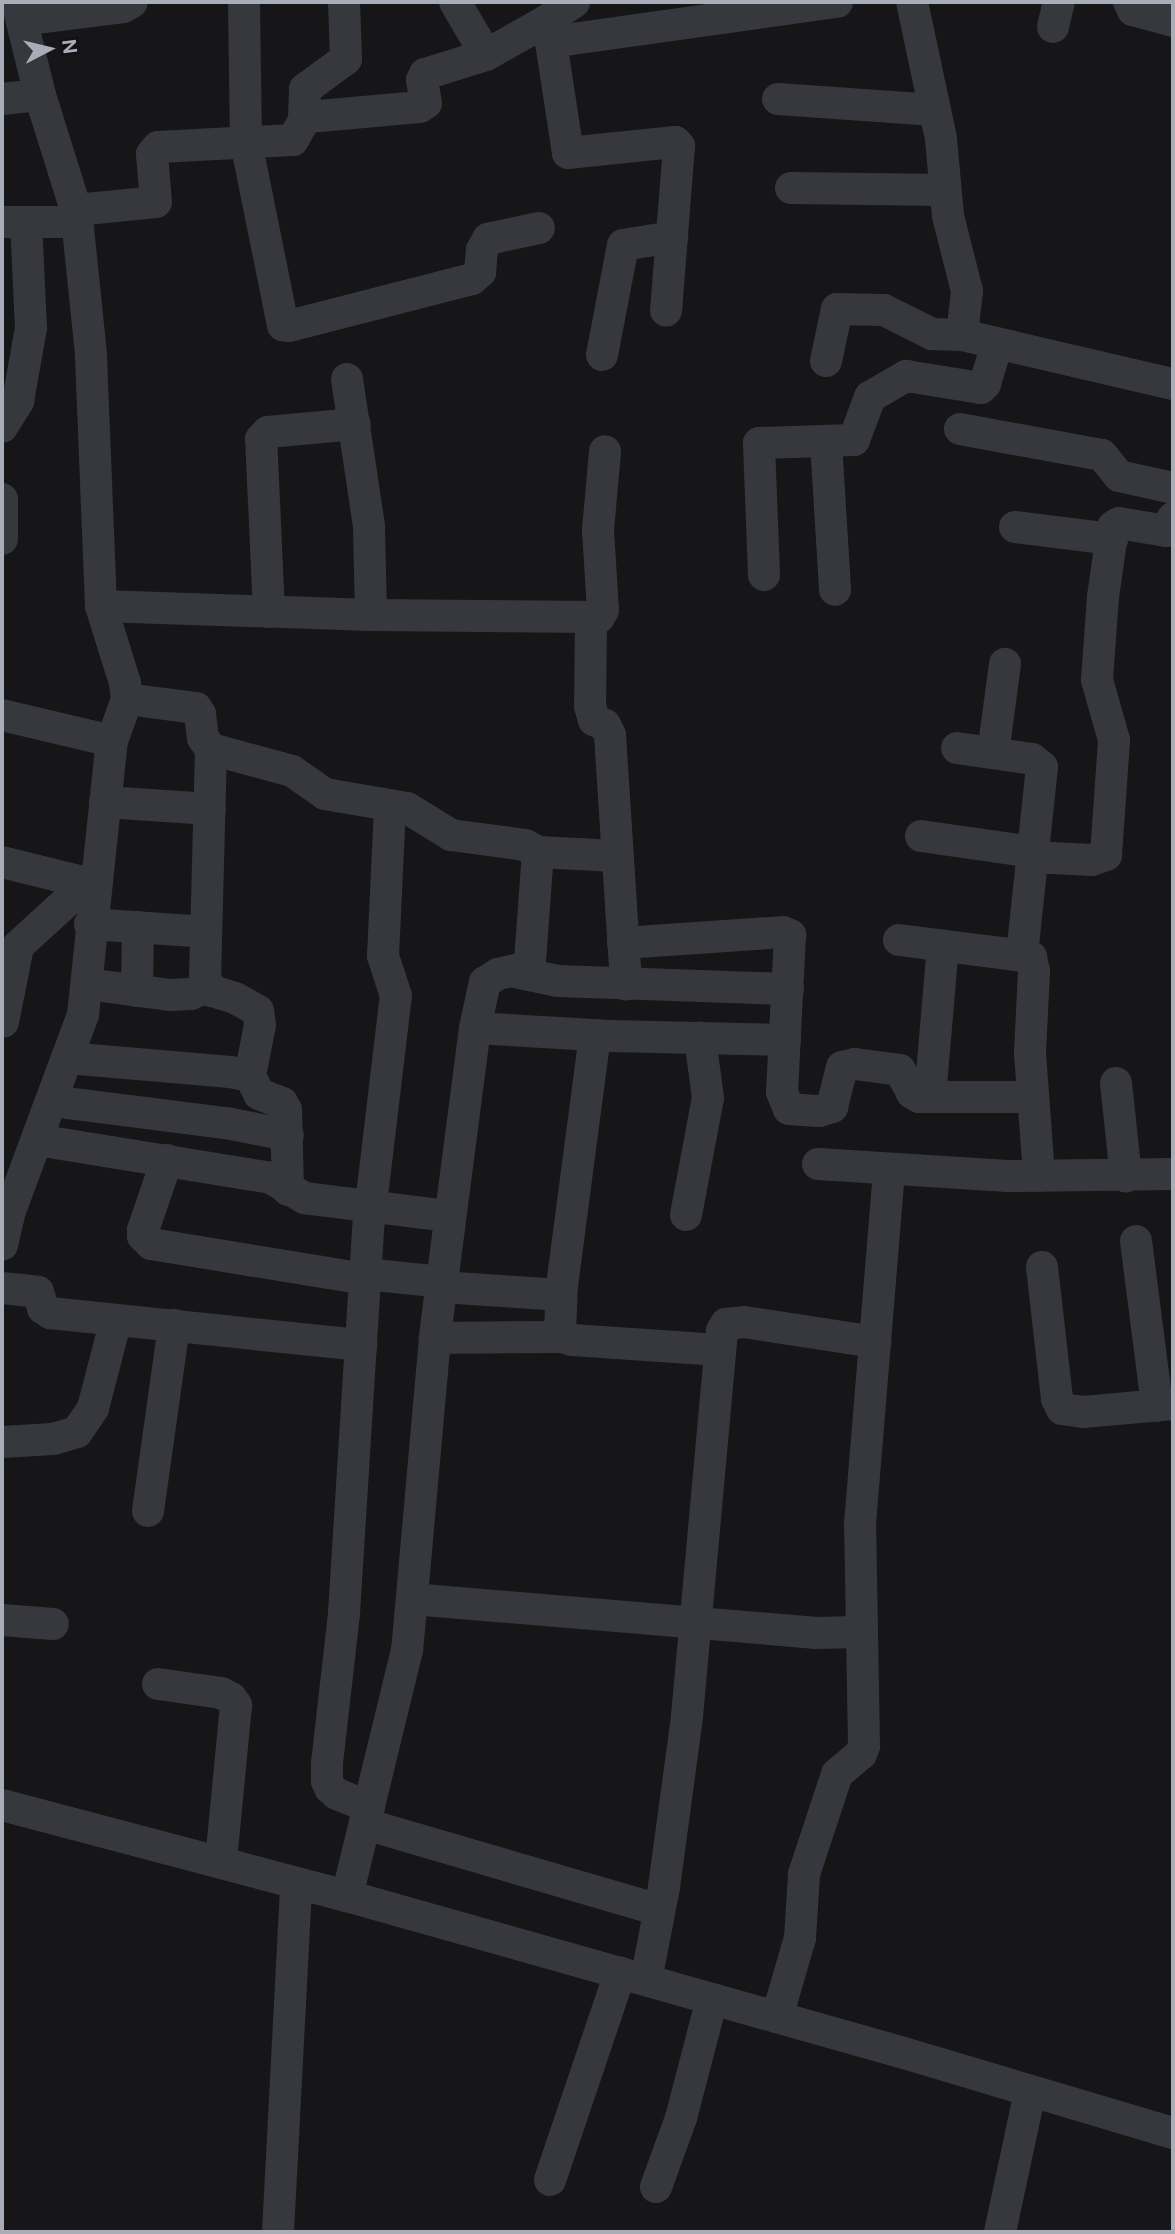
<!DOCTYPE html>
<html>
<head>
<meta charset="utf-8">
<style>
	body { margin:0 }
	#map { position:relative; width:1175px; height:2234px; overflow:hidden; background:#161618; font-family:"Public Sans",sans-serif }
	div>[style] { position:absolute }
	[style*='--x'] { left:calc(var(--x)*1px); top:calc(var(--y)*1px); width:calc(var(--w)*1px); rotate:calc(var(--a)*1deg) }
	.minor>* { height:32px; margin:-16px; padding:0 16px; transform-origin:16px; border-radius:16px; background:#37383d }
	span { translate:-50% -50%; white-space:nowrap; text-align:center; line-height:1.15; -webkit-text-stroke:6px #111113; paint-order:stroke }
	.frame { position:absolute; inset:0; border:4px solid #a8adb8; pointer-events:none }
	.north { position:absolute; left:14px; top:14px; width:70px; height:70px; -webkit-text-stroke:5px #111113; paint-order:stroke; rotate:83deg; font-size:19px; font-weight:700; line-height:28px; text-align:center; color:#a8adb8 }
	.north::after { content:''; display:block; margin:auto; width:24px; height:32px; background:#a8adb8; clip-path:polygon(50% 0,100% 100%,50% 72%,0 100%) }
</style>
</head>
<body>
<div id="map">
	<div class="minor">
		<div style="--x:244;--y:2;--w:140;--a:89.2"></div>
		<div style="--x:246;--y:142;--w:187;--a:78.6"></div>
		<div style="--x:283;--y:325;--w:6;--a:9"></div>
		<div style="--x:289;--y:326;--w:189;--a:-14.4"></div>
		<div style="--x:472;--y:279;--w:11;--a:-41"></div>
		<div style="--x:480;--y:272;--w:22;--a:-85"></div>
		<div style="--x:482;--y:250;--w:13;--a:-61"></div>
		<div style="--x:488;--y:239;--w:52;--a:-12.2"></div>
		<div style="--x:455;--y:2;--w:61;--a:59.7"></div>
		<div style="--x:486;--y:55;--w:69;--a:-29.5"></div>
		<div style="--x:546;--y:21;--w:22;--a:77"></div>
		<div style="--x:551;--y:42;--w:289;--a:-8"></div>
		<div style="--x:912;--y:2;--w:140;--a:78"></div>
		<div style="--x:941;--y:139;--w:77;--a:84.8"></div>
		<div style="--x:948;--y:216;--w:77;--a:75.8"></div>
		<div style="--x:967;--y:291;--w:44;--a:96.5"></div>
		<div style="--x:962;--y:335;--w:217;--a:13.1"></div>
		<div style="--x:1129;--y:2;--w:9;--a:63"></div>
		<div style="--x:1133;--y:10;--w:41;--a:15.4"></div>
		<div style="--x:22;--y:20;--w:102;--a:-7.3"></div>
		<div style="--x:123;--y:7;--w:10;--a:-29"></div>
		<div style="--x:546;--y:21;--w:34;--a:-34"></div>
		<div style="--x:1053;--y:27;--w:26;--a:-77"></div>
		<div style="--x:551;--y:42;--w:112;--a:81.3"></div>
		<div style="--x:568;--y:153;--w:108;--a:-5.9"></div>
		<div style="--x:675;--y:142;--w:6;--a:45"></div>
		<div style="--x:679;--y:146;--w:165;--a:94.5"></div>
		<div style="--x:2;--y:99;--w:38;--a:-6"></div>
		<div style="--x:778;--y:99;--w:157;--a:4"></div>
		<div style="--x:304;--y:120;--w:31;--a:-88"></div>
		<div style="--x:305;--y:89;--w:51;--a:-36.2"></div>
		<div style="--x:346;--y:59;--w:57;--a:-92"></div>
		<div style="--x:791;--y:188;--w:154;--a:0.7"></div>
		<div style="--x:76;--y:210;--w:80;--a:-5.7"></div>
		<div style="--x:156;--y:202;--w:48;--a:-94.8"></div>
		<div style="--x:152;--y:154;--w:9;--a:-49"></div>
		<div style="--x:158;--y:147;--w:135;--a:-3"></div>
		<div style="--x:293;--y:140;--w:23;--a:-61"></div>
		<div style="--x:304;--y:120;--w:5;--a:-37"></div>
		<div style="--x:308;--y:117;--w:112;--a:-5.1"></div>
		<div style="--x:420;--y:107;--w:7;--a:-34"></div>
		<div style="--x:426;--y:103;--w:23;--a:-100"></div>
		<div style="--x:422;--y:80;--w:7;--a:-63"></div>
		<div style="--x:425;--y:74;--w:64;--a:-17.3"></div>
		<div style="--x:2;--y:222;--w:75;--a:0"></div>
		<div style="--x:602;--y:355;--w:112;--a:-79.2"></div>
		<div style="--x:623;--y:245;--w:50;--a:-9.3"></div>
		<div style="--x:826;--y:361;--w:53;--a:-78.1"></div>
		<div style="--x:837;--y:309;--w:47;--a:1.2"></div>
		<div style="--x:884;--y:310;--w:54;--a:26.6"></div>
		<div style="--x:932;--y:334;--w:30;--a:2"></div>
		<div style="--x:347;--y:379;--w:150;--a:81.5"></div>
		<div style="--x:369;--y:527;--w:88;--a:88.7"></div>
		<div style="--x:2;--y:427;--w:31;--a:-58"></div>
		<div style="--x:18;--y:401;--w:74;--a:-79.9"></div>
		<div style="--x:31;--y:328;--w:105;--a:-92.7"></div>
		<div style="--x:960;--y:429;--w:144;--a:10.4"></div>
		<div style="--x:1102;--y:455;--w:27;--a:51"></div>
		<div style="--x:1119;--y:476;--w:55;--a:12.5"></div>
		<div style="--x:826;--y:442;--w:148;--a:86.5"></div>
		<div style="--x:2;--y:499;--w:40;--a:90"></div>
		<div style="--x:1015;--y:527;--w:98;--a:7.1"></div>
		<div style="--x:764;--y:575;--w:132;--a:-92.2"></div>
		<div style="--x:759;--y:443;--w:95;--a:-1.8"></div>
		<div style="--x:854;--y:440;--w:46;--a:-69.6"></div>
		<div style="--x:870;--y:397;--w:42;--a:-30.3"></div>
		<div style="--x:906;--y:376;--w:76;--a:9.1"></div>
		<div style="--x:981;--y:388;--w:6;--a:-45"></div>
		<div style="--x:985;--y:384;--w:42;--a:-73.3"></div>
		<div style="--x:101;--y:606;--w:270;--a:1.9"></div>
		<div style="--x:371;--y:615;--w:228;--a:0.5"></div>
		<div style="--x:599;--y:617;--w:8;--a:-60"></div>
		<div style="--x:603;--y:610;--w:80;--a:-93.6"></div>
		<div style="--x:598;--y:530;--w:79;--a:-84.9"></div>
		<div style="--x:269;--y:612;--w:173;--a:-92.6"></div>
		<div style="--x:261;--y:439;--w:10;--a:-45"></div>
		<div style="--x:268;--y:432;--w:87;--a:-5.3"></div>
		<div style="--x:591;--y:617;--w:89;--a:90.6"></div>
		<div style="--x:590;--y:706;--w:15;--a:74"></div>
		<div style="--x:594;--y:720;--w:12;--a:24"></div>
		<div style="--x:605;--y:725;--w:11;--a:63"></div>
		<div style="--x:610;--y:735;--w:250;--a:86.3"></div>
		<div style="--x:127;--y:699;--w:70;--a:7.4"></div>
		<div style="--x:196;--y:708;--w:7;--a:56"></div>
		<div style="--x:200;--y:714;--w:24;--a:83"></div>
		<div style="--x:203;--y:738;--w:14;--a:54"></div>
		<div style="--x:211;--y:749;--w:84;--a:15.2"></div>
		<div style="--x:292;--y:771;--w:40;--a:34.9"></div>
		<div style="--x:325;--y:794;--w:83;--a:9.7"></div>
		<div style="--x:407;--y:808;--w:52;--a:31.5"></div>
		<div style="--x:451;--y:835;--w:75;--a:7.7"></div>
		<div style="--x:525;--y:845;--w:15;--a:28"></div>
		<div style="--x:538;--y:852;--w:110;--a:94.2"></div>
		<div style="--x:530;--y:962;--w:8;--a:135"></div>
		<div style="--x:524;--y:968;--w:27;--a:167"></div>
		<div style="--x:498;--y:974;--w:15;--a:148"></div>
		<div style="--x:485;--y:982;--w:47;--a:102.3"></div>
		<div style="--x:475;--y:1028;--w:313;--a:97.4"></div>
		<div style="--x:435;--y:1338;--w:313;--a:95.1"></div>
		<div style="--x:407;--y:1650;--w:253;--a:103.7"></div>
		<div style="--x:2;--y:715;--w:113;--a:13.3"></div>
		<div style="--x:957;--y:748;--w:76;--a:8.3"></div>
		<div style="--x:1032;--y:759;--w:13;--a:39"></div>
		<div style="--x:1042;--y:767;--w:187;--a:96.1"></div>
		<div style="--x:211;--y:749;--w:229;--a:91.5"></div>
		<div style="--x:205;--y:978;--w:15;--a:62"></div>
		<div style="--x:212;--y:991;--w:24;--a:17"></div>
		<div style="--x:235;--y:998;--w:26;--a:29"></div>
		<div style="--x:258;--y:1011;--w:14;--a:82"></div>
		<div style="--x:260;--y:1025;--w:52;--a:101.1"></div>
		<div style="--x:993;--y:753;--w:90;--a:-82.3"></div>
		<div style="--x:105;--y:802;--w:105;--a:3.8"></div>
		<div style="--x:921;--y:836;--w:113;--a:8.1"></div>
		<div style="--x:538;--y:852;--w:78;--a:2.9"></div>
		<div style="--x:1033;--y:857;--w:59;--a:2.9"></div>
		<div style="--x:1092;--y:860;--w:15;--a:-20"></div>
		<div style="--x:1106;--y:855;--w:115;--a:-86"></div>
		<div style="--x:1114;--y:740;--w:62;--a:-105.8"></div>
		<div style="--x:1097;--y:680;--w:83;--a:-85.9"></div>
		<div style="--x:1103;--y:597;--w:71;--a:-81.9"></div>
		<div style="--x:1113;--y:527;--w:7;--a:-34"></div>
		<div style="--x:1119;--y:523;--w:48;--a:9.7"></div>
		<div style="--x:1166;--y:531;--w:15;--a:-62"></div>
		<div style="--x:2;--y:862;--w:96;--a:13.9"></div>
		<div style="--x:90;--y:924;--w:116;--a:3.9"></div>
		<div style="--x:899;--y:940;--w:133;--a:7.3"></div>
		<div style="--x:1031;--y:957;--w:14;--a:78"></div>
		<div style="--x:1034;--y:971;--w:82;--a:92.8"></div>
		<div style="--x:1030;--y:1053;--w:123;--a:85.8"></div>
		<div style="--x:623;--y:943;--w:160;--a:-3.9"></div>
		<div style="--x:783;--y:932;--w:8;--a:23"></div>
		<div style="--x:790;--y:935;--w:157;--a:92.9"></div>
		<div style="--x:782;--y:1092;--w:18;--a:68"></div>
		<div style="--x:789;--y:1109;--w:30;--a:4"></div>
		<div style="--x:819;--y:1111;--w:14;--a:-17"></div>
		<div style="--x:832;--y:1107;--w:41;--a:-76"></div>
		<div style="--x:842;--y:1067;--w:13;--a:-13"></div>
		<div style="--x:855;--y:1064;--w:45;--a:7.6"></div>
		<div style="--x:900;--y:1070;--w:26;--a:62"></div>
		<div style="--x:912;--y:1093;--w:8;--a:30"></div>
		<div style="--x:919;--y:1097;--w:113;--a:0"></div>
		<div style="--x:515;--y:972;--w:44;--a:11.8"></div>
		<div style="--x:558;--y:981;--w:230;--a:2"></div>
		<div style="--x:87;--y:984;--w:85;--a:7.5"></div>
		<div style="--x:171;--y:995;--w:20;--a:-3"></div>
		<div style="--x:191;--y:994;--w:17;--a:-24"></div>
		<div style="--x:137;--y:991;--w:64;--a:-89.1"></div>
		<div style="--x:3;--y:1022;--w:77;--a:-78.8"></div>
		<div style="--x:18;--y:946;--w:93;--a:-42.4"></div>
		<div style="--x:475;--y:1028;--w:135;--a:3.4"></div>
		<div style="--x:610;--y:1036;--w:175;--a:1.3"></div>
		<div style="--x:595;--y:1035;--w:252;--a:97.5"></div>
		<div style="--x:562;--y:1285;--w:46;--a:92.5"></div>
		<div style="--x:560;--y:1331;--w:6;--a:72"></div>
		<div style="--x:562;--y:1337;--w:10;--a:17"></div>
		<div style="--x:572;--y:1340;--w:148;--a:3.9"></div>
		<div style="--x:67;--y:1058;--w:164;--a:4.9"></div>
		<div style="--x:230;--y:1072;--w:20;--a:11"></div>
		<div style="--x:250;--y:1076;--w:20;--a:63"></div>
		<div style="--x:259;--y:1094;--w:25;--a:21"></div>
		<div style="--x:282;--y:1103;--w:8;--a:60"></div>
		<div style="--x:286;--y:1110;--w:80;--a:88.6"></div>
		<div style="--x:1116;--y:1083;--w:94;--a:83.9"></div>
		<div style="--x:930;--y:1097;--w:152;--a:-85.1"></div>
		<div style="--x:51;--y:1101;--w:176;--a:7.2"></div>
		<div style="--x:226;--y:1123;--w:63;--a:11"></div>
		<div style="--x:37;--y:1140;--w:237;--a:9.2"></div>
		<div style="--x:271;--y:1178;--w:39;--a:31"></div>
		<div style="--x:304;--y:1198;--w:146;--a:7.1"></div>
		<div style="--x:167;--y:1160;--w:74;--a:108.9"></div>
		<div style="--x:143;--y:1230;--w:6;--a:90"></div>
		<div style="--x:143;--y:1236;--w:11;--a:45"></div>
		<div style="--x:151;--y:1244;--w:217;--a:9.3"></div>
		<div style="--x:818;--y:1164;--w:190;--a:3.6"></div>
		<div style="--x:1008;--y:1176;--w:165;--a:-0.7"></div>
		<div style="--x:686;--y:1215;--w:119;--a:-79.4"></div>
		<div style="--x:708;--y:1098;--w:61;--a:-97.6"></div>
		<div style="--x:1136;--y:1241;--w:166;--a:82.7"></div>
		<div style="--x:2;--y:1245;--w:35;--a:-77"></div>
		<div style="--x:10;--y:1211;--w:209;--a:-69.6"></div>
		<div style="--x:83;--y:1015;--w:276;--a:-84"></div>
		<div style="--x:112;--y:741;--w:45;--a:-70.3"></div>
		<div style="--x:127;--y:699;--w:16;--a:-97"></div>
		<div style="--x:125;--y:683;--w:81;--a:-107.3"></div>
		<div style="--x:101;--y:606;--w:252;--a:-92.3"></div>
		<div style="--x:91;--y:354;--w:145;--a:-95.9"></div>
		<div style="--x:76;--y:210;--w:121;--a:-107.4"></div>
		<div style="--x:40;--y:95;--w:96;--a:-103.9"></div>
		<div style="--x:1042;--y:1267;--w:133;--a:83.5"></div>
		<div style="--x:1057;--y:1399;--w:11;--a:63"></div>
		<div style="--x:1062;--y:1409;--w:21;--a:8"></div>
		<div style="--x:1083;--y:1412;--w:90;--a:-5.1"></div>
		<div style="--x:365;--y:1274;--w:77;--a:5.9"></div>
		<div style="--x:441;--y:1287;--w:120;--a:3.8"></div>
		<div style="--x:2;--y:1288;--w:36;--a:6"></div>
		<div style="--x:38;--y:1292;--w:17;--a:73"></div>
		<div style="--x:43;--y:1308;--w:9;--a:36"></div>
		<div style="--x:50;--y:1313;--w:313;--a:5.9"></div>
		<div style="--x:435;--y:1338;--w:127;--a:-0.5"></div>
		<div style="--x:2;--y:1442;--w:51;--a:-3.4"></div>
		<div style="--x:53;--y:1439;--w:25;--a:-16"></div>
		<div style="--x:77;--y:1432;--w:29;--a:-56"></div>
		<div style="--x:93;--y:1408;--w:91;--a:-75.4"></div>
		<div style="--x:148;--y:1511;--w:188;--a:-82"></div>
		<div style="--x:412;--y:1599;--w:403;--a:4.8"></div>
		<div style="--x:814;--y:1633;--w:47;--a:-1.2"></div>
		<div style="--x:2;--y:1620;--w:51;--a:4.5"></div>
		<div style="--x:158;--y:1684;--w:64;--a:8.1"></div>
		<div style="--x:221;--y:1693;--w:11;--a:27"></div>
		<div style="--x:231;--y:1698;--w:9;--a:54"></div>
		<div style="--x:236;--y:1705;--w:157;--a:95.5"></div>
		<div style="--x:2;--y:1805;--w:357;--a:14.8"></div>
		<div style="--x:347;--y:1896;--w:579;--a:15.74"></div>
		<div style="--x:904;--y:2053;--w:281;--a:16.6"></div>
		<div style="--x:369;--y:1807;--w:35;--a:-158"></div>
		<div style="--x:337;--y:1794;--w:9;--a:-139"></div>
		<div style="--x:330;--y:1788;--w:8;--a:-113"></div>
		<div style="--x:327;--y:1781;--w:18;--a:-90"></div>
		<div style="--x:327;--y:1763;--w:151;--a:-83.5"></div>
		<div style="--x:344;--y:1613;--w:393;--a:-86.4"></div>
		<div style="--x:369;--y:1221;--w:227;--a:-83.2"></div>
		<div style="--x:396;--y:996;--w:42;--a:-108"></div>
		<div style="--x:383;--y:956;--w:151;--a:-87.3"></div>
		<div style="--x:365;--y:1824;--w:306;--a:16.3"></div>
		<div style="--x:646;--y:1980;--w:95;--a:-79"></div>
		<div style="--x:664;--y:1887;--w:173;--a:-82.3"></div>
		<div style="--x:687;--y:1716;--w:387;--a:-84.8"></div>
		<div style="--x:722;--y:1331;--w:8;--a:-60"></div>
		<div style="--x:726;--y:1324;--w:18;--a:-6"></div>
		<div style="--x:744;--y:1322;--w:133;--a:8.7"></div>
		<div style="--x:777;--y:2017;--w:82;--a:-73.8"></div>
		<div style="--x:800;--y:1938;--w:64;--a:-86.4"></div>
		<div style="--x:804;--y:1874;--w:105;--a:-71.7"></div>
		<div style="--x:837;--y:1774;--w:31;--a:-40"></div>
		<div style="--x:861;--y:1754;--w:9;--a:-69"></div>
		<div style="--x:864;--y:1746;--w:222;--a:-91"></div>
		<div style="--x:860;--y:1524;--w:356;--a:-85.3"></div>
		<div style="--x:550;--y:2180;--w:219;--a:-71.3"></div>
		<div style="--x:656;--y:2187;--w:73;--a:-70.1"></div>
		<div style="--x:681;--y:2118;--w:123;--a:-75.4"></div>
		<div style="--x:278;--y:2232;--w:349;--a:-87"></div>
		<div style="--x:1000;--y:2232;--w:143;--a:-77.9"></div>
	</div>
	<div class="frame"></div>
	<div class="north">N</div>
</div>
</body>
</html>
